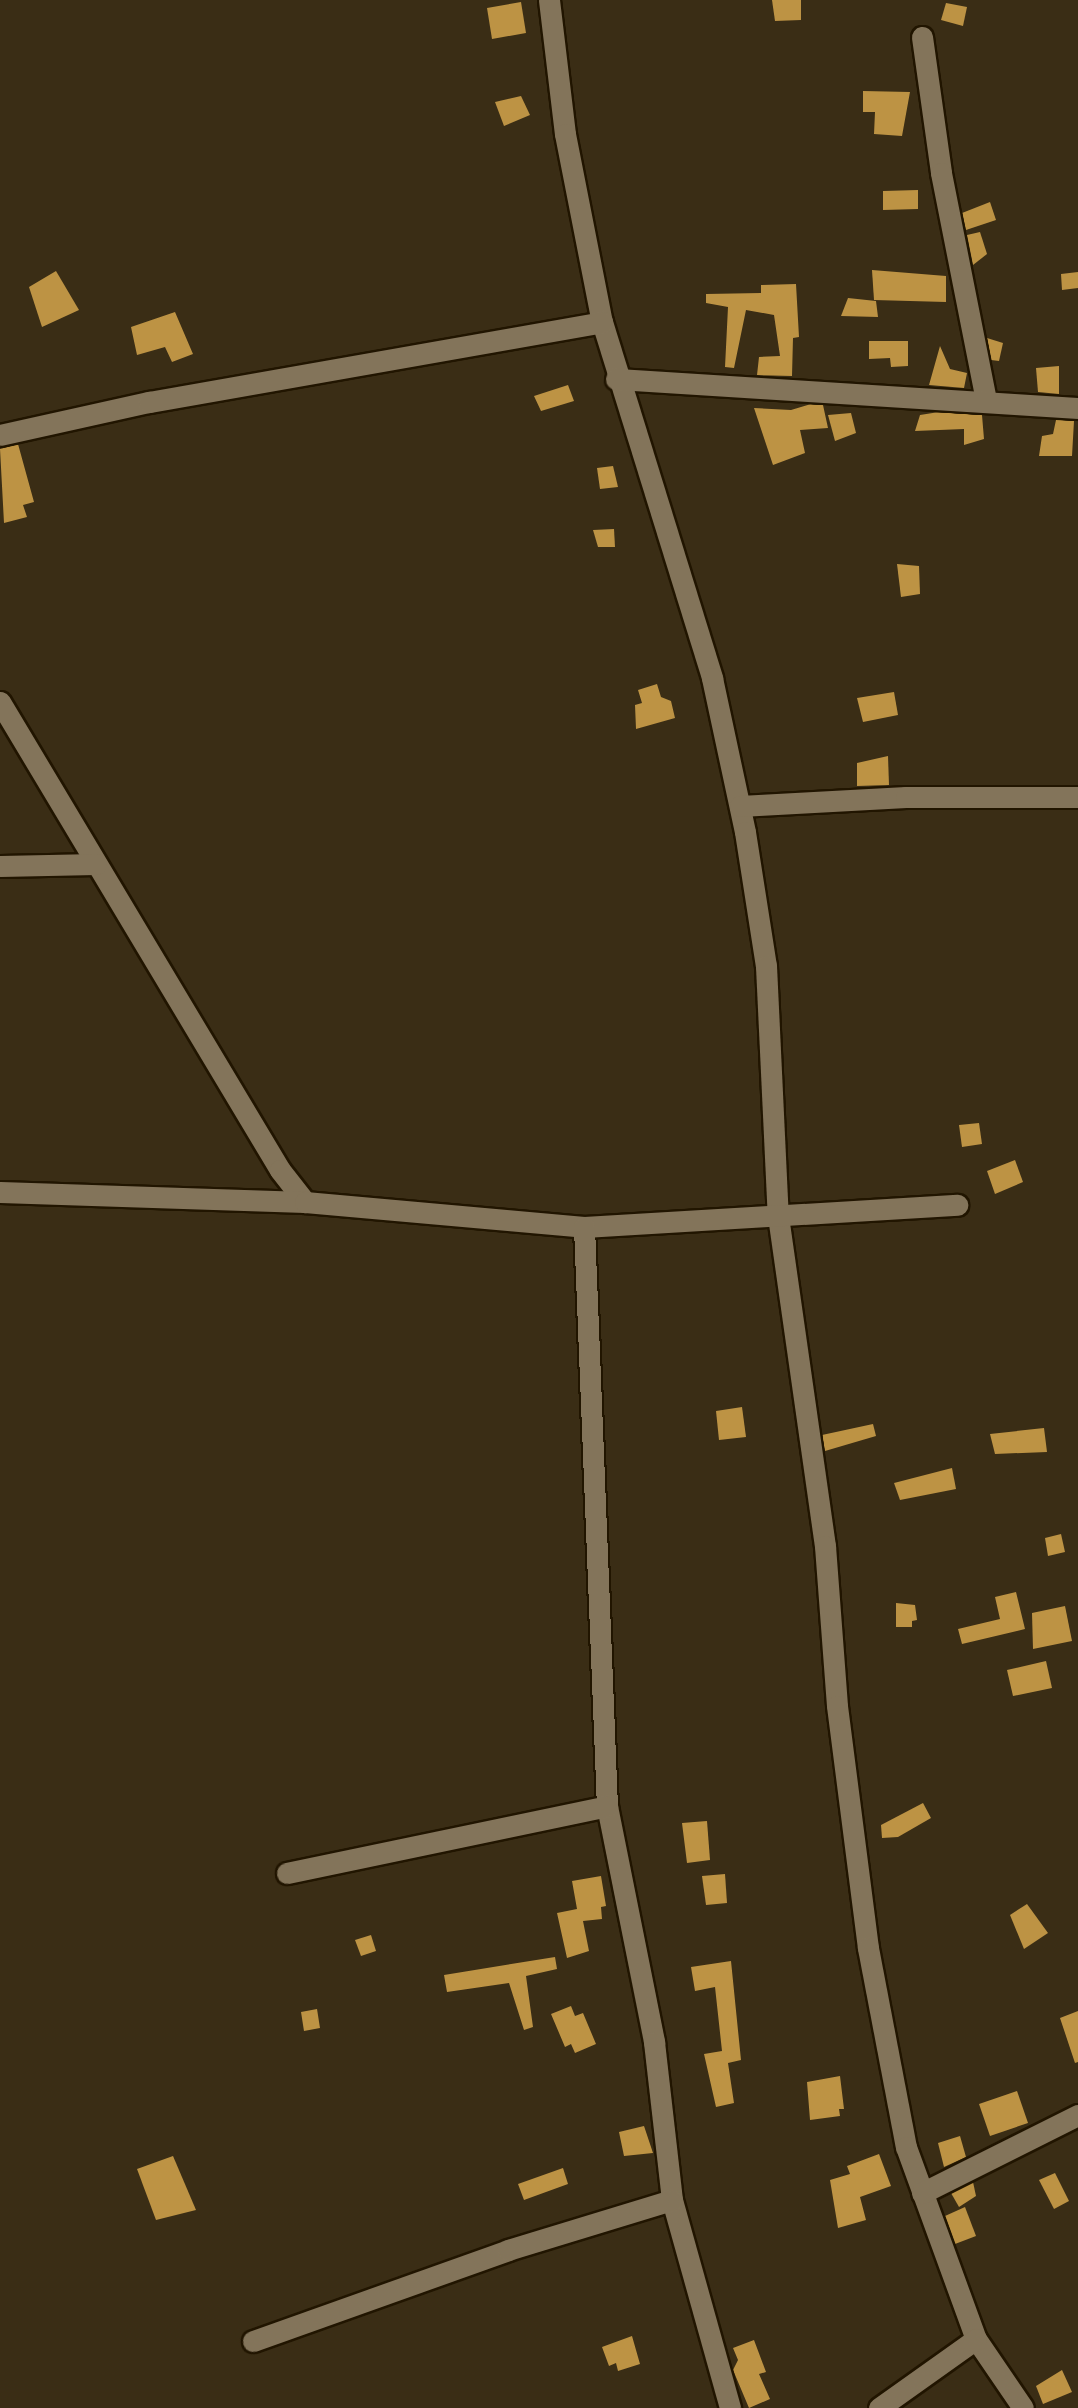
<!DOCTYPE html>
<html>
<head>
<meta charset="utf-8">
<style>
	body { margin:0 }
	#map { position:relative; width:1078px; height:2408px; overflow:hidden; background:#3a2d15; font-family:"Varela Round",sans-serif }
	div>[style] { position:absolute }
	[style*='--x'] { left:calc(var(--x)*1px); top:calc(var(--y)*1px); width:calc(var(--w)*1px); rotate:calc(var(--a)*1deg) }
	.building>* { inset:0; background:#bd9344 }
	.roads { filter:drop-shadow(2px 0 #211500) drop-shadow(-2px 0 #211500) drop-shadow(0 2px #211500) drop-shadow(0 -2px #211500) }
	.minor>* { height:21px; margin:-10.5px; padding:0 10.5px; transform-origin:10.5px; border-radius:10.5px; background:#83745a }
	span { translate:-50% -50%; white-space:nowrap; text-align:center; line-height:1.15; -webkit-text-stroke:7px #3a2d15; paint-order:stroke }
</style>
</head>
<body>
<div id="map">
	<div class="building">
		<div style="clip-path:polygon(772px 0,801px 0,801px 20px,775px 21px)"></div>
		<div style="clip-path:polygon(521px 2px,526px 33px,492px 39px,487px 8px)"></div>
		<div style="clip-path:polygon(946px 3px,967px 7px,963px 26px,941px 20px)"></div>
		<div style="clip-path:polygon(863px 91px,910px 92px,902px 136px,874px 134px,875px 112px,863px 112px)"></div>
		<div style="clip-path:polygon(521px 96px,530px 115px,504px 126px,495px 102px)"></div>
		<div style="clip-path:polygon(918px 190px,918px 209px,883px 210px,883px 191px)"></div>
		<div style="clip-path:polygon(990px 202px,996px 220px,966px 230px,962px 213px)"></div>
		<div style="clip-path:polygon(980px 232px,987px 254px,973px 265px,967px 235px)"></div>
		<div style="clip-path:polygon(872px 270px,946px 276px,946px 302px,874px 300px)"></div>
		<div style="clip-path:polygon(56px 271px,79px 310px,42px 327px,29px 287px)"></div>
		<div style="clip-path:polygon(1078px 272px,1078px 288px,1062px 290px,1061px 274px)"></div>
		<div style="clip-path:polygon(796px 284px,799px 337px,793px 338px,792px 376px,757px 375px,759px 357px,780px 356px,774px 315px,746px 310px,734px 368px,725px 367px,728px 307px,706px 303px,706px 294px,761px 293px,761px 285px)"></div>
		<div style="clip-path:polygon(848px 298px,876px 301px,878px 317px,841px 316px)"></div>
		<div style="clip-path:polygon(175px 312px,193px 354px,172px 362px,165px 347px,137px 355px,131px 327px)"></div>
		<div style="clip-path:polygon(987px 338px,1003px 343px,999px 361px,991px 360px)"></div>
		<div style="clip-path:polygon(869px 341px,908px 341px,908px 366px,891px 367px,890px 358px,869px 359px)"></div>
		<div style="clip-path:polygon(940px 346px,950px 369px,967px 373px,964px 388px,929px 385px)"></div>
		<div style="clip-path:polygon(1059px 366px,1059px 394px,1038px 392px,1036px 368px)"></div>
		<div style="clip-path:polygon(568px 385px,574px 401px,541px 411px,534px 396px)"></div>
		<div style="clip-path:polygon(811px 404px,823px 405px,828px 428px,800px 430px,805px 453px,773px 465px,754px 408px,791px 410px)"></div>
		<div style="clip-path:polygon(939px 412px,982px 415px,984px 439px,964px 445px,964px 429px,915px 431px,920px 415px)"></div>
		<div style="clip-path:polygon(851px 413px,856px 433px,835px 441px,828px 415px)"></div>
		<div style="clip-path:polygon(1056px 420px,1074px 421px,1072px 456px,1039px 456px,1042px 436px,1053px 434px)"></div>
		<div style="clip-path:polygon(18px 444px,34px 502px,23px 505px,27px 517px,4px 523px,0 449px)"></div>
		<div style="clip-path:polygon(613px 466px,618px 487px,600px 489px,597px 468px)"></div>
		<div style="clip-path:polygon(614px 529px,615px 547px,598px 547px,593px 530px)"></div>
		<div style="clip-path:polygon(897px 564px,919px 566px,920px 594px,901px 597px)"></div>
		<div style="clip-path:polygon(657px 684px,661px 697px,671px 701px,675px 718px,636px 729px,635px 705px,642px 703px,638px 690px)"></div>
		<div style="clip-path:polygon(894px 692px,898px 715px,863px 722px,857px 698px)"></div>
		<div style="clip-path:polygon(888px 756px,889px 785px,857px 786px,857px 763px)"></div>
		<div style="clip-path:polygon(979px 1123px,982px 1144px,962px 1147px,959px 1125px)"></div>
		<div style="clip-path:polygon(1015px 1160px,1023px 1182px,995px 1194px,987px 1171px)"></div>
		<div style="clip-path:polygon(742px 1407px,746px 1437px,719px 1440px,716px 1411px)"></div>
		<div style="clip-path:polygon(873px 1424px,876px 1436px,825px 1451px,822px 1435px)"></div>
		<div style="clip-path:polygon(1044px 1428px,1047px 1452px,995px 1454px,990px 1434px)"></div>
		<div style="clip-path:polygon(952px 1468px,956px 1489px,900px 1500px,894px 1483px)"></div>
		<div style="clip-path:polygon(1061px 1534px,1065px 1552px,1048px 1556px,1045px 1538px)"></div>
		<div style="clip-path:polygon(1016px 1592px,1025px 1629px,962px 1644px,958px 1629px,1000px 1619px,995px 1597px)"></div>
		<div style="clip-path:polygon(896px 1603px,915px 1605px,917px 1620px,912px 1621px,912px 1627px,896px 1627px)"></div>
		<div style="clip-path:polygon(1065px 1606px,1072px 1641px,1033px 1649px,1032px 1613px)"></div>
		<div style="clip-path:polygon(1046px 1661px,1052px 1688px,1013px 1696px,1007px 1670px)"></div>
		<div style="clip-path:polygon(923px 1803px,931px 1818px,898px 1837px,882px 1838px,881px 1825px)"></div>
		<div style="clip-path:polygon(707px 1821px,710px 1860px,687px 1863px,682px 1823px)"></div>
		<div style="clip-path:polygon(725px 1874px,727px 1903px,706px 1905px,702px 1876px)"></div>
		<div style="clip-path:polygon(601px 1876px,606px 1906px,601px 1907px,602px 1919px,583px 1921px,589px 1951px,567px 1958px,557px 1913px,577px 1909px,572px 1881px)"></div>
		<div style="clip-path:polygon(1027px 1904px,1048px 1933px,1024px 1949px,1010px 1915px)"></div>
		<div style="clip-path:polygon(371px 1935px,376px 1951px,361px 1956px,355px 1940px)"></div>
		<div style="clip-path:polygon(555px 1957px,557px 1969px,526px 1976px,533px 2027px,524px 2030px,509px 1983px,447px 1992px,444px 1975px)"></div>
		<div style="clip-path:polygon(731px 1961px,741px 2060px,728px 2063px,734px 2103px,716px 2107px,704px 2054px,722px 2051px,715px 1987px,695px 1991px,691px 1967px)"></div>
		<div style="clip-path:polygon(571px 2006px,575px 2016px,583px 2013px,596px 2044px,575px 2053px,571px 2044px,565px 2047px,551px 2014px)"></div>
		<div style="clip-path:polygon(317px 2009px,320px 2028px,304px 2031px,301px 2012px)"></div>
		<div style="clip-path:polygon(1078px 2011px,1078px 2062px,1075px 2063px,1060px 2018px)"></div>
		<div style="clip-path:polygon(840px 2076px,844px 2109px,839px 2109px,840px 2116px,810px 2120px,807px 2082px)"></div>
		<div style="clip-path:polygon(1017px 2091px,1028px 2123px,990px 2136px,979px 2104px)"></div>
		<div style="clip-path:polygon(644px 2126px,653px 2153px,624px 2156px,619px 2132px)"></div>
		<div style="clip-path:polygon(960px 2136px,966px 2157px,944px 2167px,938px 2143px)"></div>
		<div style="clip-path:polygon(879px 2154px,891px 2186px,860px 2197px,866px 2220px,838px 2228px,830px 2180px,850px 2174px,847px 2166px)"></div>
		<div style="clip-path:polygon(173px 2156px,196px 2210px,156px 2220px,137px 2169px)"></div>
		<div style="clip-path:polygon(563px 2168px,568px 2184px,524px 2200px,518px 2184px)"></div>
		<div style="clip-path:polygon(1055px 2173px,1069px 2201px,1054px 2209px,1039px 2180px)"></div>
		<div style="clip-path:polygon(973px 2182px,976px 2196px,959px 2207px,951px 2193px)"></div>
		<div style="clip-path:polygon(965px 2207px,976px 2236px,955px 2244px,945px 2216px)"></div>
		<div style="clip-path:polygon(632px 2336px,640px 2364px,618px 2371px,616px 2363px,609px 2366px,602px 2347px)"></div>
		<div style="clip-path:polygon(754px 2340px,766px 2372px,759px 2374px,770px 2399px,749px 2408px,733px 2370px,738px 2360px,733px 2348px)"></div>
		<div style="clip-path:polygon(1062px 2370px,1072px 2392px,1043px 2404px,1036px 2386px)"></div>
	</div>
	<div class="roads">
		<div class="minor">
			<div style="--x:549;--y:0;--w:135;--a:83.2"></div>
			<div style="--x:565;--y:134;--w:192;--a:78.9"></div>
			<div style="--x:602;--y:322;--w:373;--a:72.8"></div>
			<div style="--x:712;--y:678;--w:157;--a:77.9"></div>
			<div style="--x:745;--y:832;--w:136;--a:81.1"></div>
			<div style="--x:766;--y:966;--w:250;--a:87.3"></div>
			<div style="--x:778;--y:1216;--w:333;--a:81.9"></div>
			<div style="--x:825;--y:1546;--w:160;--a:85.7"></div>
			<div style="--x:837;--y:1706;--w:244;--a:82.7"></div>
			<div style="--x:868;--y:1948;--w:203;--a:79.2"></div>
			<div style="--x:906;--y:2147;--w:204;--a:70"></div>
			<div style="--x:976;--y:2339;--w:83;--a:55.7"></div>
			<div style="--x:922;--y:37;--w:137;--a:82"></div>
			<div style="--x:941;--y:173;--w:231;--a:78.8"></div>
			<div style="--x:616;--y:379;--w:463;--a:3.6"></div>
			<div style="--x:0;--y:435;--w:153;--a:-12.5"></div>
			<div style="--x:149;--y:402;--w:460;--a:-10"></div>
			<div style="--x:0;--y:702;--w:545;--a:59.11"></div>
			<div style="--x:280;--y:1170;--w:41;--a:52"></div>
			<div style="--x:740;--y:806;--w:166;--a:-3.1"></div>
			<div style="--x:906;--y:797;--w:172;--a:0"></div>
			<div style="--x:0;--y:866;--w:96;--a:-1.2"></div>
			<div style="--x:0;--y:1192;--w:305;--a:1.9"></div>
			<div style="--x:305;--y:1202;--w:280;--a:5.1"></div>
			<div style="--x:584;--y:1227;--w:374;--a:-3.4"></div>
			<div style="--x:584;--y:1227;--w:579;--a:87.73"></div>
			<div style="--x:607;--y:1806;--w:241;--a:78.7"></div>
			<div style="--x:654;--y:2042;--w:159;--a:83.5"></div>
			<div style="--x:672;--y:2200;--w:216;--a:74.4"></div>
			<div style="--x:287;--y:1873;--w:327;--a:-11.8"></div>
			<div style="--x:922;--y:2193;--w:174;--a:-26.6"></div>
			<div style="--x:253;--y:2341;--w:271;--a:-19.6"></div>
			<div style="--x:508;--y:2250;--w:171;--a:-17"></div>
			<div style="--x:879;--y:2408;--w:119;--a:-35.4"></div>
		</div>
	</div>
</div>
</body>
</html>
